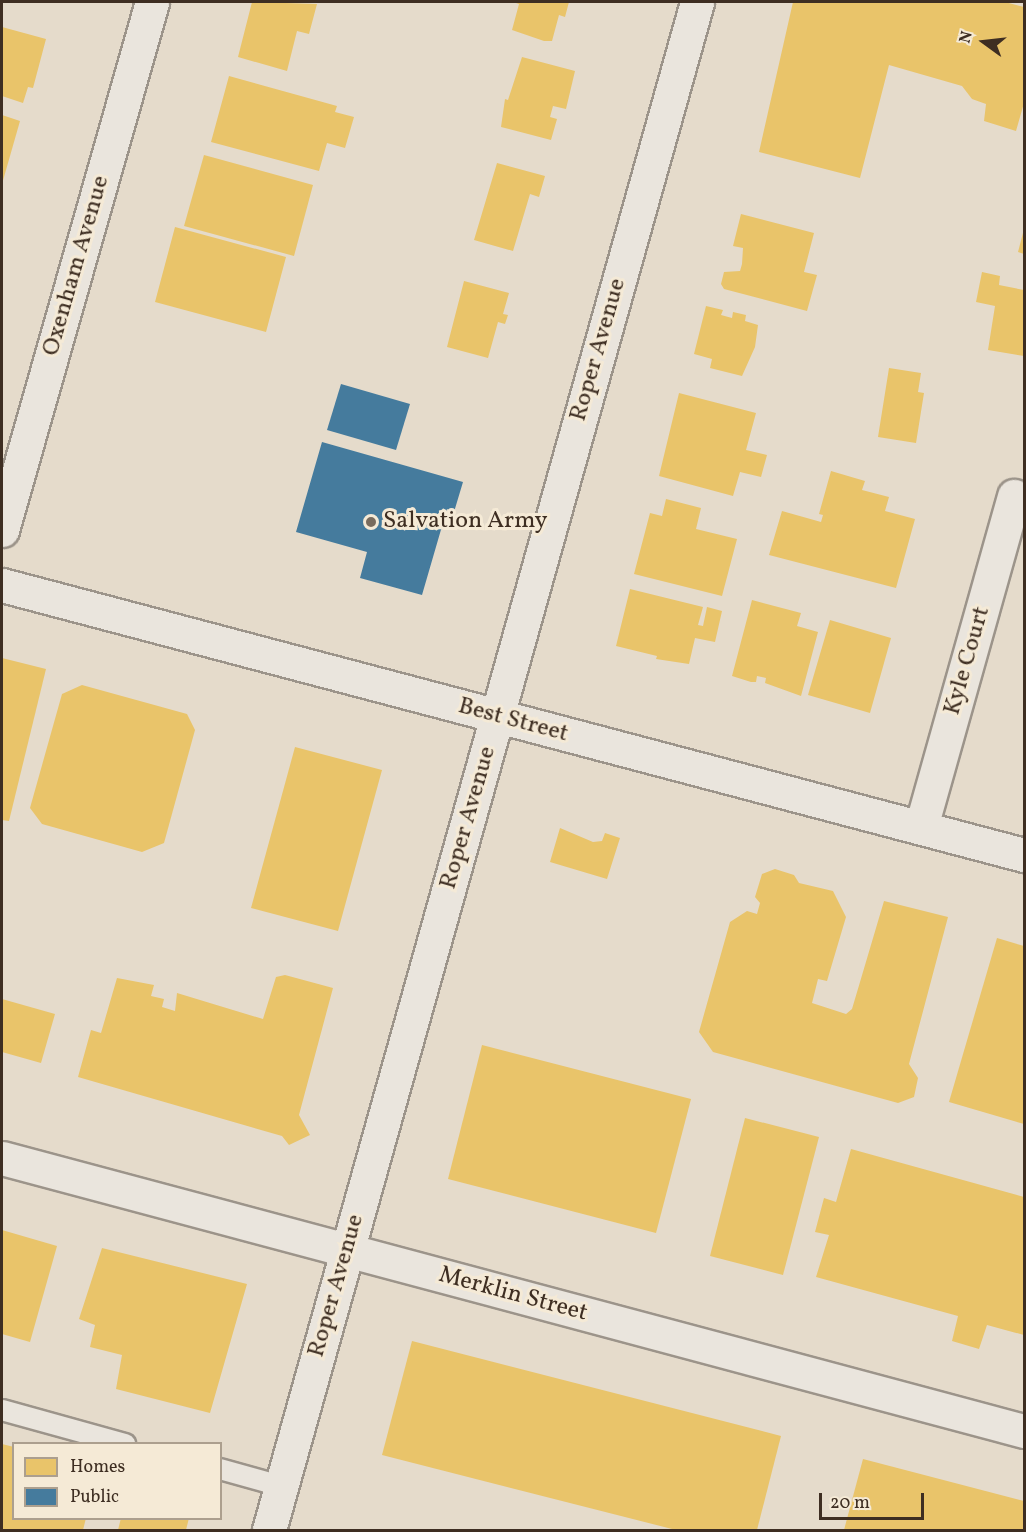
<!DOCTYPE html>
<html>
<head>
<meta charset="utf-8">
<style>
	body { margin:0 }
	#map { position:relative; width:1026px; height:1532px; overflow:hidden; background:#e5dbcb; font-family:Vollkorn,serif }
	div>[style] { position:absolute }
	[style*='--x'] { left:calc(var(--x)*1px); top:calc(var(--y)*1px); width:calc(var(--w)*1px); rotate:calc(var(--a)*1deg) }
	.homes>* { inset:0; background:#e9c46a }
	.public>* { inset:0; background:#457b9d }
	.roads { filter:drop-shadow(2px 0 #9c948a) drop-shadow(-2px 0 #9c948a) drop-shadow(0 2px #9c948a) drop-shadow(0 -2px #9c948a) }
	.lane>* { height:20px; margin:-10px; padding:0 10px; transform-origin:10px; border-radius:10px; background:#eae5dd }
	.street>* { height:33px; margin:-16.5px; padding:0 16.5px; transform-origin:16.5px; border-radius:16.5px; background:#eae5dd }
	.secondary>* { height:33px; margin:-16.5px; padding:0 16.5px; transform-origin:16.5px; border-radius:16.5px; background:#eae5dd }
	.dots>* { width:16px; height:16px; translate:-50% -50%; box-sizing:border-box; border:3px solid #f5ead6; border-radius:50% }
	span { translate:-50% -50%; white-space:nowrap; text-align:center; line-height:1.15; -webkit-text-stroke:6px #f5ead6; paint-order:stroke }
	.street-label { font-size:24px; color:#3e2e22 }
	.poi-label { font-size:24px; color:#3e2e22 }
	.left { translate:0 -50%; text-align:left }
	.frame { position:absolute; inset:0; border:3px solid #3e2e22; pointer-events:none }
	.legend { position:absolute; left:12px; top:1442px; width:210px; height:78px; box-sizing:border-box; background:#f5ead6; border:2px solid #ac9f8e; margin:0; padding:8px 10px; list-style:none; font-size:18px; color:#3e2e22 }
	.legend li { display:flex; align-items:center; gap:12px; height:30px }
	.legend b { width:30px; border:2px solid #ac9f8e }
	.north { position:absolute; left:954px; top:12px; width:60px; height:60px; -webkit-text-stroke:4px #f5ead6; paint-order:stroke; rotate:285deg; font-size:16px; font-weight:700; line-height:24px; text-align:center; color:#3e2e22 }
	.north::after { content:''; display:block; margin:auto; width:21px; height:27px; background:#3e2e22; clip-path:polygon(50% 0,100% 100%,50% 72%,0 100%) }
	.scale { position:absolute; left:819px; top:1493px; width:105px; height:27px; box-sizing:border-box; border:3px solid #3e2e22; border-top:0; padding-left:8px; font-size:18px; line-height:21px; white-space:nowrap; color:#3e2e22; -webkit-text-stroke:4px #f5ead6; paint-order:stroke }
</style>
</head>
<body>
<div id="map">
	<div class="homes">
		<div style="clip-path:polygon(252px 2px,317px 4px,309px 34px,297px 31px,287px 71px,238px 57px)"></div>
		<div style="clip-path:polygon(513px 2px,569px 2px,565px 17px,559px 15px,552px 41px,544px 41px,512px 30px,519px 4px)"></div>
		<div style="clip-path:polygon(793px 2px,1005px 2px,1024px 7px,1024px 103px,1016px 131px,984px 121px,986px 104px,972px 99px,962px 86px,889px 65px,860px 178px,759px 152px)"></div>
		<div style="clip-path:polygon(2px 27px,46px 39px,33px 88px,28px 87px,23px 103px,2px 96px)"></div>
		<div style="clip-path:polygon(522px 57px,575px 71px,566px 109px,553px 106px,550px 117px,557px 119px,551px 140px,501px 127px,505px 99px,508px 100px)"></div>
		<div style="clip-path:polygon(229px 76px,337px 106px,335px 112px,354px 117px,345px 148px,327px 143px,319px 171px,211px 142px)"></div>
		<div style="clip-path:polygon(2px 115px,20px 121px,2px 184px)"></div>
		<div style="clip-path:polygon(204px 155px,313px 185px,294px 256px,184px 226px)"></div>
		<div style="clip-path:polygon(497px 163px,545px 176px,539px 197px,530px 194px,513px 251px,474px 240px)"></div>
		<div style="clip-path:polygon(741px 214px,814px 233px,804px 272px,817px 275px,807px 311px,724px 289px,721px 284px,724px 272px,740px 271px,742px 264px,743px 248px,733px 246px)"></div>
		<div style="clip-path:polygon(175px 227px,286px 257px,266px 332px,155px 302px)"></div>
		<div style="clip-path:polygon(1024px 229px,1024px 254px,1018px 252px)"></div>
		<div style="clip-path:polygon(982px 272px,1000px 276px,999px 285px,1024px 290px,1024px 356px,988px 350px,995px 306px,976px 302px)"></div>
		<div style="clip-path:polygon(464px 281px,509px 293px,503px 314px,508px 315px,505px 324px,498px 322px,488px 358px,447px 347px)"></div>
		<div style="clip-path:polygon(706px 306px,723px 310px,721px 315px,732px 318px,733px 312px,746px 315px,745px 321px,758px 325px,755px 347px,742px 376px,710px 368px,712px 359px,694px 354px)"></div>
		<div style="clip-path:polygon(889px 368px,921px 373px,918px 392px,924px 393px,916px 443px,878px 437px)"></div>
		<div style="clip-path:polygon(679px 393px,756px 413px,746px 450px,767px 455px,761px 477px,740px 472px,733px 496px,659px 476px)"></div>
		<div style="clip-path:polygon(831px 471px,865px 481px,862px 490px,889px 497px,885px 511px,915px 519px,896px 588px,769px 555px,782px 511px,821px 522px,823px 515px,819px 514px)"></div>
		<div style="clip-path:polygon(666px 499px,701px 508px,696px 529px,737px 539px,722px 596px,634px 574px,650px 513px,662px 516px)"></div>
		<div style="clip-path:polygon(630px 589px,703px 607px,698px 625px,703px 626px,707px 607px,722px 611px,715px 642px,695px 638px,689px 664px,656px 659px,657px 656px,616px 646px)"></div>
		<div style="clip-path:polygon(752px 600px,801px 613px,797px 626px,818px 632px,801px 696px,765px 683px,766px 678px,757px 676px,756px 682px,751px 682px,732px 676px)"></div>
		<div style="clip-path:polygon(830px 620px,891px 638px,870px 713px,808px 695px)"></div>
		<div style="clip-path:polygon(2px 658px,46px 669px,9px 821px,2px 820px)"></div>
		<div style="clip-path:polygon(82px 685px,187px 714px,195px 730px,164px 843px,142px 852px,42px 824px,30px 808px,62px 694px)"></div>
		<div style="clip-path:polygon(295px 747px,382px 770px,338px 931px,251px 908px)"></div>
		<div style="clip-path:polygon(560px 828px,593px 842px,602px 841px,605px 833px,620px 838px,607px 879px,550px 862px)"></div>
		<div style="clip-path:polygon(775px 869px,794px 875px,799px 883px,833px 891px,846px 917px,827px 981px,818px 979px,812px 1003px,846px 1014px,852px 1009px,884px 901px,948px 917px,909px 1064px,918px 1078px,914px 1097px,898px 1103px,713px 1052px,699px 1032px,730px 922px,747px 911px,757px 914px,760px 903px,755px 897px,762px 874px)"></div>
		<div style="clip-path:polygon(997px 938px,1024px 946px,1024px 1124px,949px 1102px)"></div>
		<div style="clip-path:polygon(285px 975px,333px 988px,299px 1115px,310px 1135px,289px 1145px,282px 1136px,78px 1077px,91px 1030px,101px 1033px,117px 978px,154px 985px,151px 996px,164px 999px,162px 1007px,175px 1011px,177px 993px,263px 1019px,276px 977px)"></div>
		<div style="clip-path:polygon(2px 999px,55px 1014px,41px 1063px,2px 1052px)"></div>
		<div style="clip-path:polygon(482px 1045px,691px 1099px,656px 1233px,448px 1179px)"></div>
		<div style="clip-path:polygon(745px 1118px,819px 1137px,783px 1275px,710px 1256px)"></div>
		<div style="clip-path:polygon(851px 1149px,1024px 1197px,1024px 1335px,987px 1325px,979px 1349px,952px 1341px,958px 1316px,816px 1277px,829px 1235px,815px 1232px,824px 1198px,836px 1202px)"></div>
		<div style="clip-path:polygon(2px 1230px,57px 1246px,30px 1342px,2px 1334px)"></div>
		<div style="clip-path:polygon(102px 1248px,247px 1284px,210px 1413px,116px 1389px,122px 1355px,90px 1347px,95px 1325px,79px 1319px)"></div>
		<div style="clip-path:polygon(412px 1341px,781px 1436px,757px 1530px,676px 1530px,382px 1455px)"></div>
		<div style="clip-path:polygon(2px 1444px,14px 1447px,14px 1518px,86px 1518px,83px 1530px,2px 1530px)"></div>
		<div style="clip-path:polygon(863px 1459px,1024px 1501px,1024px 1530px,844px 1530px)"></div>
		<div style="clip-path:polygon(121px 1518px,189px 1518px,186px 1530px,118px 1530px)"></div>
	</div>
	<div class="public">
		<div style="clip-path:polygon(341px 384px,410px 404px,396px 450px,327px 430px)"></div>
		<div style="clip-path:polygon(322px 442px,463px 482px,454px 512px,447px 509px,422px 595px,360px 578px,367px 552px,296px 532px)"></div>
	</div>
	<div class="roads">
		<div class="lane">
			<div style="--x:2;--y:1410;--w:128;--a:15.5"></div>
			<div style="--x:220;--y:1469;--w:63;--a:15.6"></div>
		</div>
		<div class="street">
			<div style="--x:2;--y:530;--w:549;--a:-74.14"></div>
			<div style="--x:921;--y:827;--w:344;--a:-74.3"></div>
			<div style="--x:2;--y:1158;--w:1058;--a:14.96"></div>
			<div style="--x:269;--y:1530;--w:1587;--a:-74.35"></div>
		</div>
		<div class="secondary">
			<div style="--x:2;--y:585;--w:1057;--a:14.8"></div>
		</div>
	</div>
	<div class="dots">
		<div style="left:371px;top:522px;background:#786b5d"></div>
	</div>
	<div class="street-label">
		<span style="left:77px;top:266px;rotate:-74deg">Oxenham Avenue</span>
		<span style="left:599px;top:350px;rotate:-74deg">Roper Avenue</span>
		<span style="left:968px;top:661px;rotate:-74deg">Kyle Court</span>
		<span style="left:513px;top:721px;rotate:15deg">Best Street</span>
		<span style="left:469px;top:818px;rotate:-74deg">Roper Avenue</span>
		<span style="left:337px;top:1286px;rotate:-74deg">Roper Avenue</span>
		<span style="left:513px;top:1295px;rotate:15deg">Merklin Street</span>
	</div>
	<div class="poi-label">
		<span class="left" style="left:383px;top:522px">Salvation Army</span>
	</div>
	<div class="frame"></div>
	<ul class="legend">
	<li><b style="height:16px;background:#e9c46a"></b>Homes</li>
	<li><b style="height:16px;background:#457b9d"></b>Public</li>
	</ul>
	<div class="north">N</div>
	<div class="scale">20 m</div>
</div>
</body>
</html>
